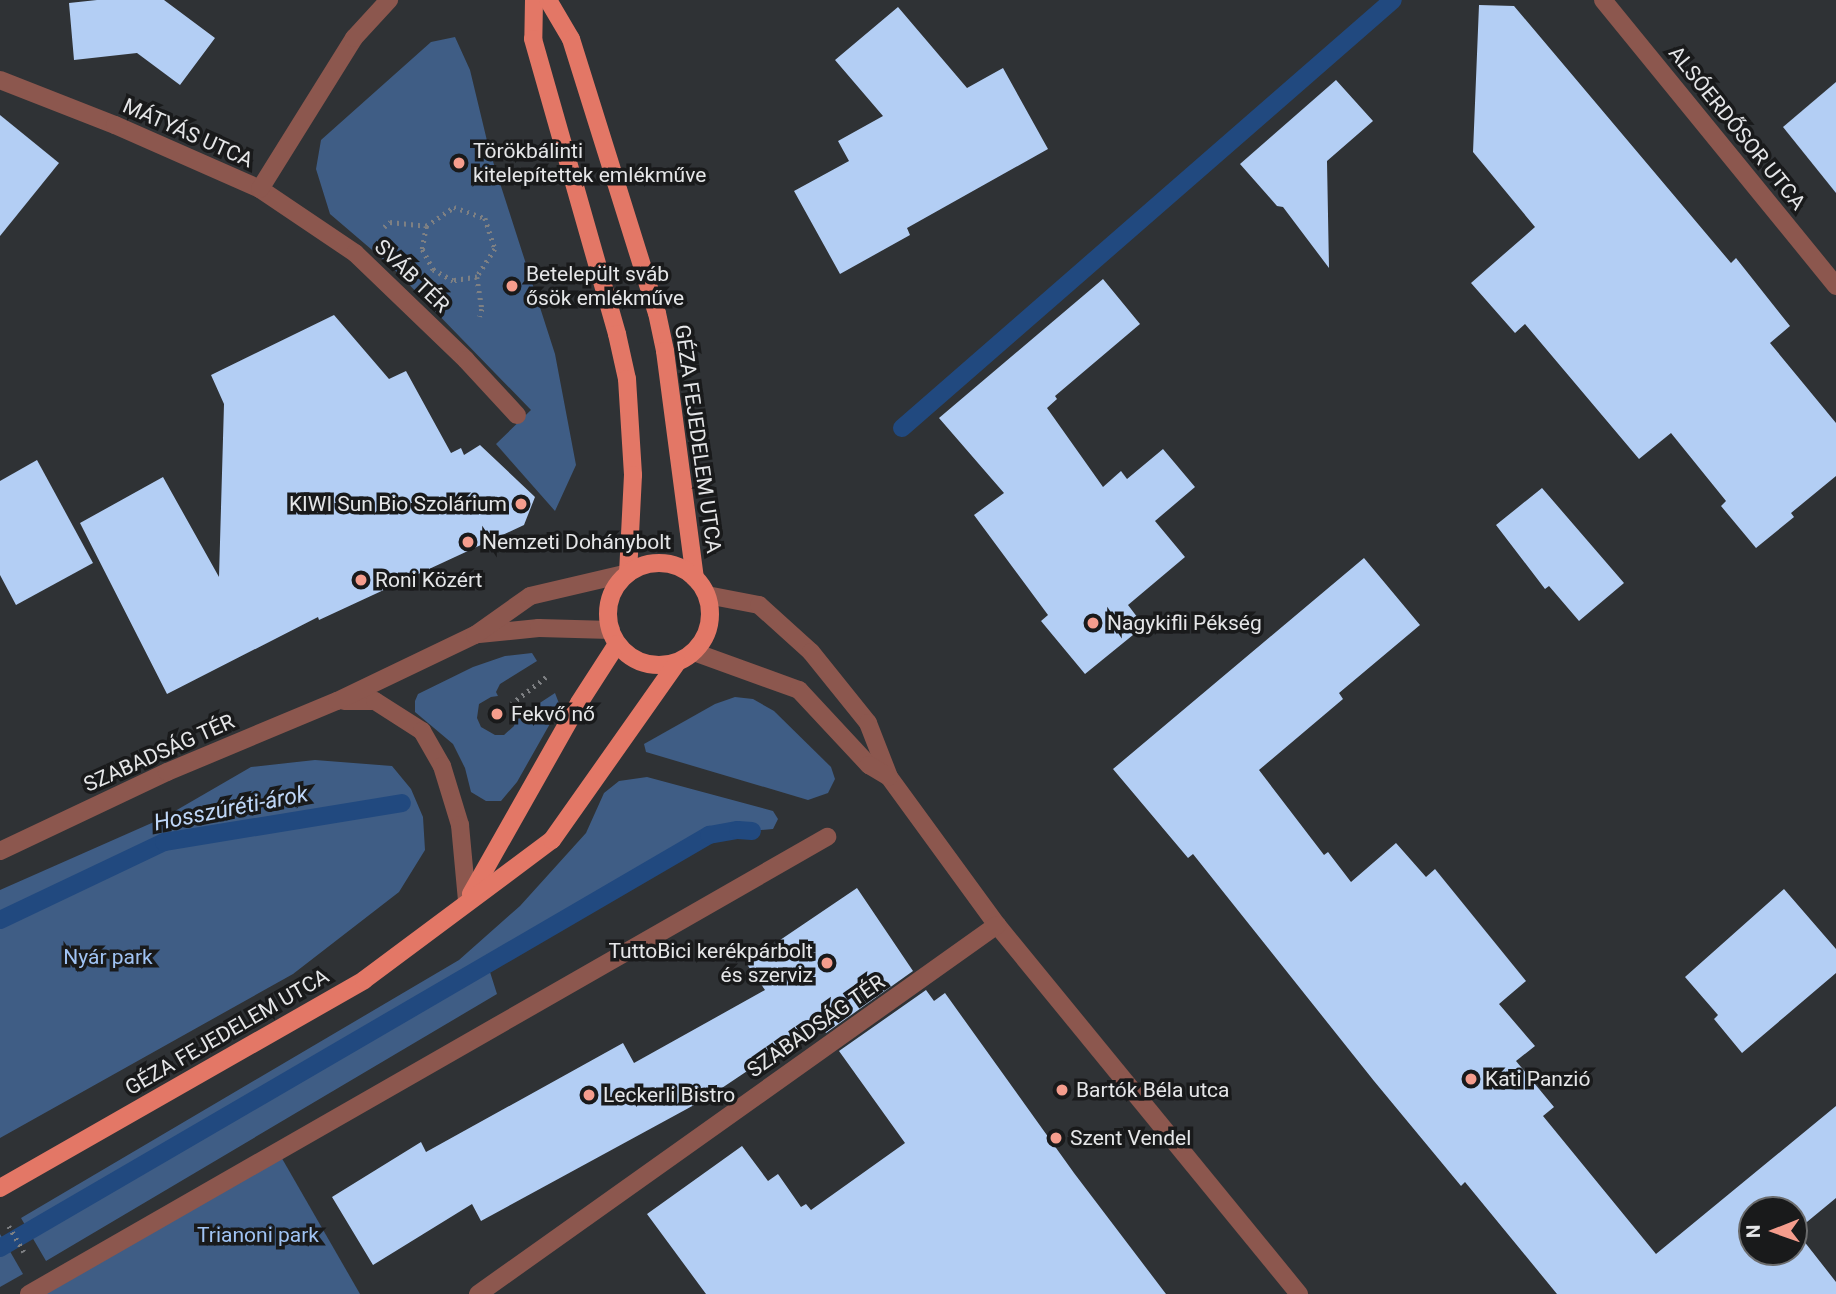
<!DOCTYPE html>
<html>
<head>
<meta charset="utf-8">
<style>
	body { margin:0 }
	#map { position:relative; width:1836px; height:1294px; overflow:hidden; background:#2f3235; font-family:Roboto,sans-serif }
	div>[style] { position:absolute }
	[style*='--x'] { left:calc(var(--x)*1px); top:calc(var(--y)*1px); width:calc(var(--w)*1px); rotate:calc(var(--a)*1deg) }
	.green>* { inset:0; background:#3f5d85 }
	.stream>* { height:18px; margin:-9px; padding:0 9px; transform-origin:9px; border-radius:9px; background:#21497f }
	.building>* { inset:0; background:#b3cef4 }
	.path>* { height:4.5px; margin-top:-2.25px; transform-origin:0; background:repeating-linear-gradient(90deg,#7e8083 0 2px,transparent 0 7px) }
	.minor>* { height:18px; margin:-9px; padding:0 9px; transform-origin:9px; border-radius:9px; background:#8c574e }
	.major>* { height:18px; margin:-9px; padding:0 9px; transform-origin:9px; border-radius:9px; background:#e37766 }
	.major>.ring { margin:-9px; padding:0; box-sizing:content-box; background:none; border:18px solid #e37766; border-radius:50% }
	.dots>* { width:19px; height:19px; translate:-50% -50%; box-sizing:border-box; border:4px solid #191a1b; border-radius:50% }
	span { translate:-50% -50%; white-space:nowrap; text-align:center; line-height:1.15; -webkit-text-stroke:7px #191a1b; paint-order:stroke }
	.street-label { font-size:21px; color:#e5e6e8 }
	.poi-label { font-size:21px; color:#e5e6e8 }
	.left { translate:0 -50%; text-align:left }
	.right { translate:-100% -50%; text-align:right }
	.park-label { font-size:21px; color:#a0c3f3 }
	.water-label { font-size:23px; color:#bfd7f8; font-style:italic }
	.north { position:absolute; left:1738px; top:1196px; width:70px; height:70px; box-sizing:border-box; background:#191a1b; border:2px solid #6b6c6d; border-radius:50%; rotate:269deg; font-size:19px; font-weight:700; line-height:28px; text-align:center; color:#e5e6e8 }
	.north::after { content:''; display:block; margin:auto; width:24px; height:32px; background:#f59d8d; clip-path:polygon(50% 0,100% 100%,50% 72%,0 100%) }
</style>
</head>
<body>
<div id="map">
	<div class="green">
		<div style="clip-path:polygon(455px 37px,470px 70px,489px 149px,555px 354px,576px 465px,555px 511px,496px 444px,531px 410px,392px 267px,330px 214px,316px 169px,321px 140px,431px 42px)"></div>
		<div style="clip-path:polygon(532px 653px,537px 661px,500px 684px,496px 692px,498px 696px,491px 697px,479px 704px,477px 718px,481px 727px,495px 735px,504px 735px,514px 726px,516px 719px,525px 718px,529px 710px,555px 693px,560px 706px,517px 782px,501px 801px,486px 801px,471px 792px,465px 768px,453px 744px,415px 712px,415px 701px,418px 694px,473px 667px,505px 656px)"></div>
		<div style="clip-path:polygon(735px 697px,753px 699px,774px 711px,831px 767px,835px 779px,828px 793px,808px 800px,646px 752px,644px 744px,715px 704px)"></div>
		<div style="clip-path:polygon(315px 760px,392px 766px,411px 789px,423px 817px,425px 850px,399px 892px,293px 974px,0 1138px,0 890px,163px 818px,251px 767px)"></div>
		<div style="clip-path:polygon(647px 777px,773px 811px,778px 819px,773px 829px,726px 833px,490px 972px,497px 994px,46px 1261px,21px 1218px,459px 960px,520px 906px,586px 833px,604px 793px,619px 781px)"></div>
		<div style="clip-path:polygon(280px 1155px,360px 1294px,39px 1294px)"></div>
		<div style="clip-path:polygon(0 1234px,23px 1274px,0 1287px)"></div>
	</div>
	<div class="stream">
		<div style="--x:902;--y:428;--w:651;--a:-41.08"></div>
		<div style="--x:0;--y:920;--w:182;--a:-25.4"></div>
		<div style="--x:164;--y:842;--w:241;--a:-9.3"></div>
		<div style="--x:0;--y:1248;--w:821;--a:-30.22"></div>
		<div style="--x:709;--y:835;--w:29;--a:-10"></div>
		<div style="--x:738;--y:830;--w:14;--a:4"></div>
	</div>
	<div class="building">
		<div style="clip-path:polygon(97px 0,164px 0,215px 38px,180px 85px,137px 53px,74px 60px,69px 3px)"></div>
		<div style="clip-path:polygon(1479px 5px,1514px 6px,1731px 263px,1736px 258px,1790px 326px,1770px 343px,1836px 423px,1836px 476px,1791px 513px,1794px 517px,1756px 548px,1721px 506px,1726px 501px,1671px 433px,1639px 459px,1525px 324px,1515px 333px,1471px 283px,1535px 227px,1473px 152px)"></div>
		<div style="clip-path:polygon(898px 7px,967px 88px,1003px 68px,1048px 149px,907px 228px,910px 235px,840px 274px,794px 191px,849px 161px,838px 141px,883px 116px,835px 60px)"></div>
		<div style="clip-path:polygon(1336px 80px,1373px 121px,1327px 161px,1329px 268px,1283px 207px,1277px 206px,1240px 164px)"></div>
		<div style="clip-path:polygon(1836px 82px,1836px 193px,1783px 127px)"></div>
		<div style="clip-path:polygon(0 115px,59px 163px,0 236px)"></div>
		<div style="clip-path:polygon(1103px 279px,1140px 324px,1055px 396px,1057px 399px,1047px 408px,1103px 487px,1121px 471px,1127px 479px,1163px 449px,1195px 487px,1155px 521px,1185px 557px,1128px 605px,1144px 626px,1085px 674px,1041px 621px,1048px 615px,974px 515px,1004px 493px,939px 418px)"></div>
		<div style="clip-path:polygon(334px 315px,389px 379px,406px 371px,451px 453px,461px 448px,464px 455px,480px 445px,535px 497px,524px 525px,319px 620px,318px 617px,167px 694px,80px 523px,163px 477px,219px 577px,224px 404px,211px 375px)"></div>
		<div style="clip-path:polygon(37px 460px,93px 563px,16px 605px,0 575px,0 481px)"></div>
		<div style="clip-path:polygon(1542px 488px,1624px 583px,1579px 621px,1549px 586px,1545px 589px,1496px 525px)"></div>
		<div style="clip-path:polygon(evenodd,1364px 558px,1420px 625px,1339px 693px,1343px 699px,1259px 770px,1324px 855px,1328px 852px,1351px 882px,1396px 843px,1426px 877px,1435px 869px,1526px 981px,1499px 1004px,1535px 1046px,1516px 1061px,1554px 1107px,1543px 1116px,1656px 1254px,1836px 1106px,1836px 1198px,1796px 1231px,1836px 1282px,1836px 1294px,1557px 1294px,1465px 1182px,1461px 1186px,1374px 1081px,1193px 854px,1188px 858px,1113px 769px,1364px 558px,1752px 1210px,1794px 1210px,1794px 1252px,1752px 1252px,1752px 1210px)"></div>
		<div style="clip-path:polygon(857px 888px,913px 971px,826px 1033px,819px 1023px,707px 1098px,481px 1221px,472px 1204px,373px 1265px,332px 1197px,421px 1142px,426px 1152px,623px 1043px,634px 1063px,765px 990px,746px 963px)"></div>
		<div style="clip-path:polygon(1784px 889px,1836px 949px,1836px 973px,1742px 1053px,1714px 1019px,1718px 1015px,1685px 977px)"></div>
		<div style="clip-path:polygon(926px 990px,934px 1001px,945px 993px,1074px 1173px,1166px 1294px,706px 1294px,647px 1214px,742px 1146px,768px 1181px,778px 1174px,801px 1207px,806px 1204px,811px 1210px,905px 1143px,839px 1051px)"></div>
	</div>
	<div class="path">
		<div style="--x:454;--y:207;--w:33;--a:20"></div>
		<div style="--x:485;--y:218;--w:33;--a:72"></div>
		<div style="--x:495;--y:249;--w:33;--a:123"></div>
		<div style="--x:477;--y:277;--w:24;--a:171"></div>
		<div style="--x:453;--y:281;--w:23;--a:-151"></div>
		<div style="--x:433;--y:270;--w:24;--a:-118"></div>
		<div style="--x:422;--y:249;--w:23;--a:-80"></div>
		<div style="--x:426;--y:226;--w:34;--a:-34"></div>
		<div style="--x:384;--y:227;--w:8;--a:-40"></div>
		<div style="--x:390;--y:222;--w:36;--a:6"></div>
		<div style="--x:477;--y:277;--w:32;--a:81"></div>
		<div style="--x:482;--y:309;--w:8;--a:104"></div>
		<div style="--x:511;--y:704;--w:44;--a:-37.6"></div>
		<div style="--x:9;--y:1226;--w:30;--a:60"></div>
	</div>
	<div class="minor">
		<div style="--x:1603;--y:0;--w:369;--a:50.8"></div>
		<div style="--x:0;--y:80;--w:123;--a:21.4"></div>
		<div style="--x:115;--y:125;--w:158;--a:23.8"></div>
		<div style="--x:260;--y:189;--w:115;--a:34"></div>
		<div style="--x:355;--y:253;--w:154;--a:43.9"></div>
		<div style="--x:466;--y:360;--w:75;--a:47.2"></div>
		<div style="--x:260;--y:189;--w:178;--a:-58.1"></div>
		<div style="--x:354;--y:38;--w:52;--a:-47.4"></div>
		<div style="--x:707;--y:595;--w:53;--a:10.9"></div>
		<div style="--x:759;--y:605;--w:70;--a:42.1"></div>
		<div style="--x:811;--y:652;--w:91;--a:51.2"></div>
		<div style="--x:868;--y:723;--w:58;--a:68.7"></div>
		<div style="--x:889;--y:777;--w:183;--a:53.9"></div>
		<div style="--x:997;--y:925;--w:477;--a:50.7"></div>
		<div style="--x:479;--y:634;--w:60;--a:-5.7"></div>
		<div style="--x:539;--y:628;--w:72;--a:1.6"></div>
		<div style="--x:694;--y:652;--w:112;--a:19.9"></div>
		<div style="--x:799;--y:690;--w:103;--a:47"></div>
		<div style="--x:869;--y:765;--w:23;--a:31"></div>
		<div style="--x:344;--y:701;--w:31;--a:0"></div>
		<div style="--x:375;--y:701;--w:56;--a:32.6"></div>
		<div style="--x:422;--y:731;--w:40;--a:60.3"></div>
		<div style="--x:442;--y:766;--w:62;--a:73"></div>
		<div style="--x:460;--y:825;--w:76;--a:84.7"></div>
		<div style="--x:0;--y:851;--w:185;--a:-25.3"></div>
		<div style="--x:167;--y:772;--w:184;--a:-22.7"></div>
		<div style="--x:337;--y:701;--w:153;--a:-25.6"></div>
		<div style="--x:475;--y:635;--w:67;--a:-35.3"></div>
		<div style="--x:530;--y:596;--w:101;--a:-13.2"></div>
		<div style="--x:29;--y:1294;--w:920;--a:-29.8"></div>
		<div style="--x:478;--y:1294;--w:637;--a:-35.41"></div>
	</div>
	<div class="major">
		<div style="--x:534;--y:0;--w:39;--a:91"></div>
		<div style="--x:533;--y:39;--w:307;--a:74.1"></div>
		<div style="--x:617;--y:334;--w:46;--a:77.5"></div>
		<div style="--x:627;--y:379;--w:96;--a:86.4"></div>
		<div style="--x:633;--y:475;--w:98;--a:92.9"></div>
		<div style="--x:548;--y:0;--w:45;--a:59.5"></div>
		<div style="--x:571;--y:39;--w:287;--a:72.6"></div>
		<div style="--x:657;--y:313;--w:39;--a:78"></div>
		<div style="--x:665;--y:351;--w:229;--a:82.5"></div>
		<div class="ring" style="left:608px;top:563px;width:84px;height:84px"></div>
		<div style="--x:471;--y:894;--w:219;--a:-60.5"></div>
		<div style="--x:579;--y:703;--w:70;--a:-57.2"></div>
		<div style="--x:0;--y:1188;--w:419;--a:-29.7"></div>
		<div style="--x:364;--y:980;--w:234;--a:-36.7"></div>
		<div style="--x:552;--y:840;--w:217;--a:-54.8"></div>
	</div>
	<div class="dots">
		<div style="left:459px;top:163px;background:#f59d8d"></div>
		<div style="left:512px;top:286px;background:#f59d8d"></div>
		<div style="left:521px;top:504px;background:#f59d8d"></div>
		<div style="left:468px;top:542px;background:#f59d8d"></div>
		<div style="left:361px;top:580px;background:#f59d8d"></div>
		<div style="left:1093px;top:623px;background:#f59d8d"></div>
		<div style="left:497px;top:714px;background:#f59d8d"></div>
		<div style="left:827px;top:963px;background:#f59d8d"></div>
		<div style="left:1471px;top:1079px;background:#f59d8d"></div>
		<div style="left:1062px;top:1090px;background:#f59d8d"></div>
		<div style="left:589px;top:1095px;background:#f59d8d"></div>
		<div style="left:1056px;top:1138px;background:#f59d8d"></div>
	</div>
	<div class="street-label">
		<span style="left:1737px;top:128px;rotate:51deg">ALSÓERDŐSOR UTCA</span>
		<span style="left:188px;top:133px;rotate:24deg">MÁTYÁS UTCA</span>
		<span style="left:412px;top:276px;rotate:44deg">SVÁB TÉR</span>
		<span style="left:698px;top:439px;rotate:82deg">GÉZA FEJEDELEM UTCA</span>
		<span style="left:159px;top:753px;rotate:-24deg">SZABADSÁG TÉR</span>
		<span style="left:816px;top:1026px;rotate:-35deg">SZABADSÁG TÉR</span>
		<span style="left:227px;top:1032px;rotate:-30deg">GÉZA FEJEDELEM UTCA</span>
	</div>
	<div class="poi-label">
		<span class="left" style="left:473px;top:163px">Törökbálinti<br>kitelepítettek emlékműve</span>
		<span class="left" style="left:526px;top:286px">Betelepült sváb<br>ősök emlékműve</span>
		<span class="right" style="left:507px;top:504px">KIWI Sun Bio Szolárium</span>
		<span class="left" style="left:482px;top:542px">Nemzeti Dohánybolt</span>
		<span class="left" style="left:375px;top:580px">Roni Közért</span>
		<span class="left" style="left:1107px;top:623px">Nagykifli Pékség</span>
		<span class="left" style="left:511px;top:714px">Fekvő nő</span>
		<span class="right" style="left:813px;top:963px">TuttoBici kerékpárbolt<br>és szerviz</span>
		<span class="left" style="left:1485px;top:1079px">Kati Panzió</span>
		<span class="left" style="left:1076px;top:1090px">Bartók Béla utca</span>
		<span class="left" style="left:603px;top:1095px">Leckerli Bistro</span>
		<span class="left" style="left:1070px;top:1138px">Szent Vendel</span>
	</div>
	<div class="park-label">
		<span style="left:108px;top:957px">Nyár park</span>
		<span style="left:258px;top:1235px">Trianoni park</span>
	</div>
	<div class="water-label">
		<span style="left:231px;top:809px;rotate:-11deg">Hosszúréti-árok</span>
	</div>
	<div class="north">N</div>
</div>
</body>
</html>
